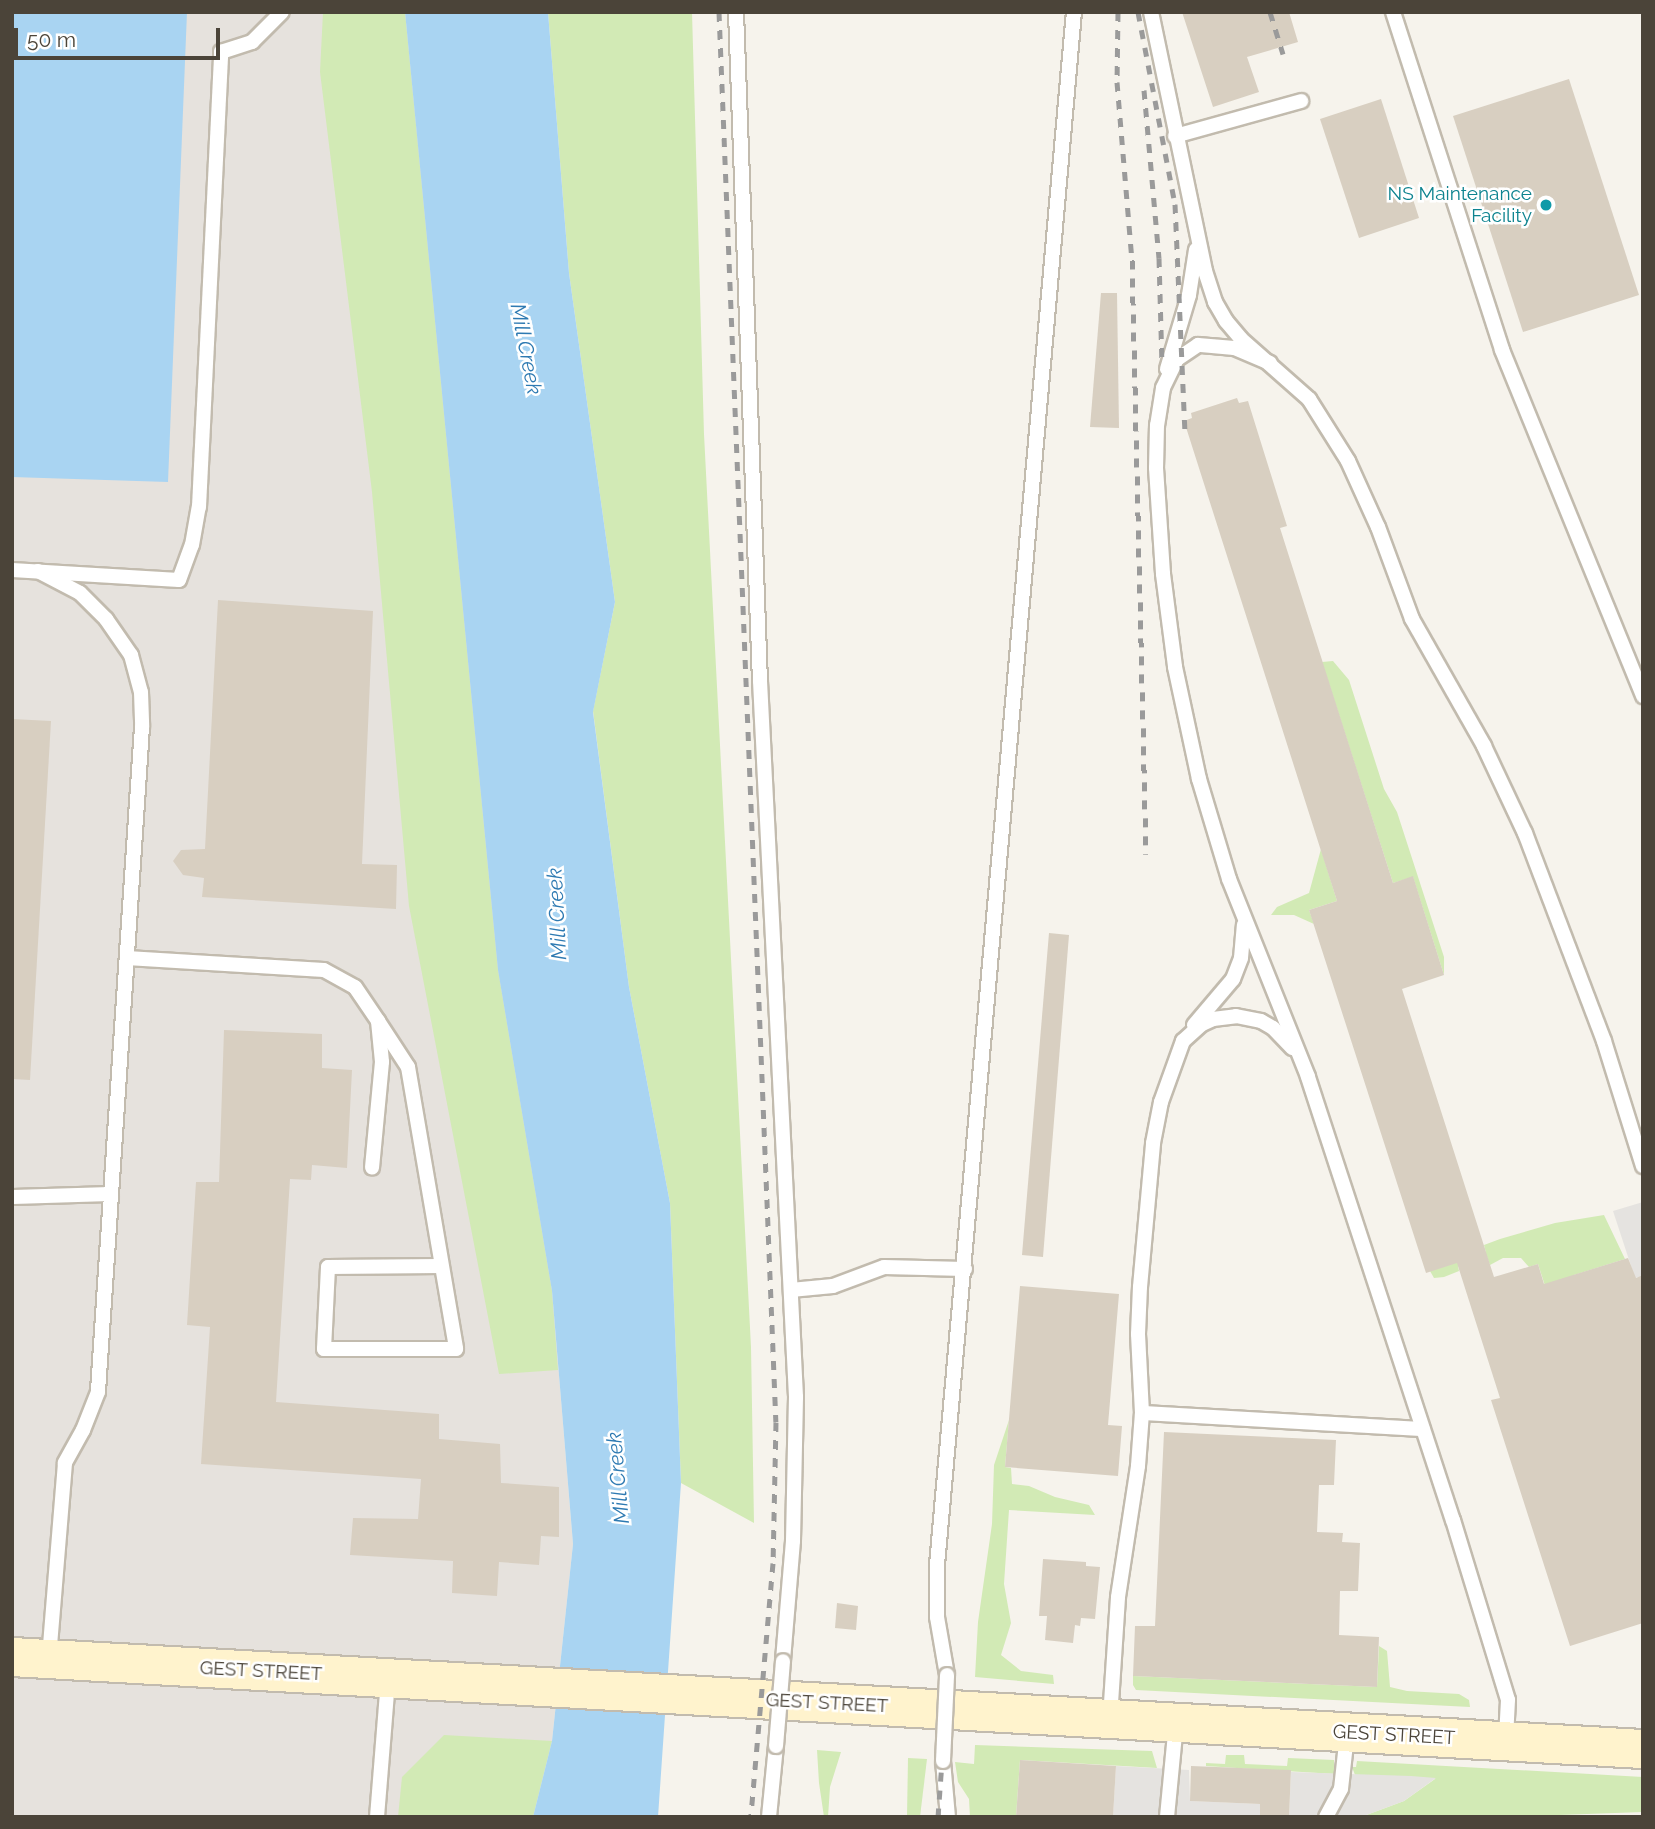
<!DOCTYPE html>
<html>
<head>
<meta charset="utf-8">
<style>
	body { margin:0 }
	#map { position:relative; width:1655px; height:1829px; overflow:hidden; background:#f6f3ec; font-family:Raleway,sans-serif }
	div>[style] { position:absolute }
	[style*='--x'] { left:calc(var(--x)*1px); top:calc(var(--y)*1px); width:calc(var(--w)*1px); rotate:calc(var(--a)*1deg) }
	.industrial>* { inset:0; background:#e6e2dd }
	.green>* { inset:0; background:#d2eab5 }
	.parking>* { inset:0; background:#e5e3e0 }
	.water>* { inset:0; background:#a9d4f2 }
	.building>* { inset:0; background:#d8cfc1 }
	.roads { filter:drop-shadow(2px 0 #c2bbae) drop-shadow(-2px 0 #c2bbae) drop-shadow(0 2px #c2bbae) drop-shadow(0 -2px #c2bbae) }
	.lane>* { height:14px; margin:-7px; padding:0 7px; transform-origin:7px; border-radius:7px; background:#fff }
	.secondary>* { height:38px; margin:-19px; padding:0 19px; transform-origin:19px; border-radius:19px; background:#fff3cd }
	.rail>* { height:5px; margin-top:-2.5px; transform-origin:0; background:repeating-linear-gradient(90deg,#9a9a9a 0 9px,transparent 0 18px) }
	.bridges { filter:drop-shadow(2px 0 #c2bbae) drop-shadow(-2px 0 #c2bbae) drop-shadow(0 2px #c2bbae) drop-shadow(0 -2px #c2bbae) }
	.lane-bridge>* { height:14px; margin:-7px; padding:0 7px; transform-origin:7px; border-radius:7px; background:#fff }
	.dots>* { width:19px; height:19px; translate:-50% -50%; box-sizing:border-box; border:4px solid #fff; border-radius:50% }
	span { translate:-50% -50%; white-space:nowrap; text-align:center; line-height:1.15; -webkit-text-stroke:5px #fff; paint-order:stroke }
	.culture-label { font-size:19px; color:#0d838f }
	.right { translate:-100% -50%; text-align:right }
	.street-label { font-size:19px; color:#4b4439 }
	.water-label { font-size:21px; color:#2e7ab2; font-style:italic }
	.frame { position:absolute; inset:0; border:14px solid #4b4439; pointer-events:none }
	.scale { position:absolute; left:14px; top:28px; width:206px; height:32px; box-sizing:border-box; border:4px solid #4b4439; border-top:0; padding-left:9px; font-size:21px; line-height:24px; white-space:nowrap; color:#4b4439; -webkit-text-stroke:5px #fff; paint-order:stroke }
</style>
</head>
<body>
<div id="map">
	<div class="industrial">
		<div style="clip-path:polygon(12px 12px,405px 12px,469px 647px,552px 1291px,573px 1544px,552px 1741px,533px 1817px,12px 1817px)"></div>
	</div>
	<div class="green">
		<div style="clip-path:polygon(323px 12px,405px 12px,498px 970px,552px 1291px,558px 1370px,499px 1374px,409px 906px,372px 492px,320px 72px)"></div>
		<div style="clip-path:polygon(548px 12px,692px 12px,704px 434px,751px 1347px,754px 1523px,681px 1483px,670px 1203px,629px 987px,593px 711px,615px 602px,569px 273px)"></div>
		<div style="clip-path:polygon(1333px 661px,1349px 680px,1384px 789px,1397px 812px,1444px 957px,1444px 975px,1413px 877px,1393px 883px,1322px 662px)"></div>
		<div style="clip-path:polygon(1321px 849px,1337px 901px,1309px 910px,1314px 924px,1294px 915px,1271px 915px,1277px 907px,1309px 893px)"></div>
		<div style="clip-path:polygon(1604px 1215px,1625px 1259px,1574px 1275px,1637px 1572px,1538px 1264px,1529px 1267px,1521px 1258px,1503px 1258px,1490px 1265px,1487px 1257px,1458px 1266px,1459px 1271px,1444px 1277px,1434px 1278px,1430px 1271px,1486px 1253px,1484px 1245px,1500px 1239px,1555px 1223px)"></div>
		<div style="clip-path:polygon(1009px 1420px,1005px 1467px,1011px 1468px,1012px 1484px,1029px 1486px,1055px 1497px,1089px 1505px,1095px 1515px,1009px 1510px,1004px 1584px,1011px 1623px,1001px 1655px,1021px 1671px,1053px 1675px,1054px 1684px,975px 1677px,978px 1622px,992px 1524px,994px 1465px)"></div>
		<div style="clip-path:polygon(1379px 1646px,1387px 1651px,1390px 1687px,1407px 1691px,1459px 1694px,1469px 1700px,1470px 1707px,1136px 1690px,1133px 1685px,1133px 1676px,1377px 1687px)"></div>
		<div style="clip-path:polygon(444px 1735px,552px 1741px,533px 1817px,398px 1817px,402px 1777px)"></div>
		<div style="clip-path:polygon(975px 1745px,1152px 1751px,1157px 1768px,1020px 1760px,1016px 1817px,970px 1817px,969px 1799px,958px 1782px,955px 1762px,974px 1764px)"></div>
		<div style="clip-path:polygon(817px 1750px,841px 1752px,830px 1787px,828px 1817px,824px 1817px,819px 1783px)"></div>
		<div style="clip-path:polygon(1226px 1755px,1244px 1755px,1245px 1764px,1287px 1766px,1288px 1758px,1334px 1760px,1334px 1766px,1338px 1766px,1334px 1774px,1206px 1766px,1206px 1763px,1225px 1764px)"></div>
		<div style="clip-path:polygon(908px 1758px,927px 1759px,920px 1817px,907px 1817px)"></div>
		<div style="clip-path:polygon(1357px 1761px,1643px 1777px,1643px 1812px,1503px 1817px,1361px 1817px,1404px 1801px,1435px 1779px,1355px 1775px,1352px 1767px,1356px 1767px)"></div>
	</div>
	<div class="parking">
		<div style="clip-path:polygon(1643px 1202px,1643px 1287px,1639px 1277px,1635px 1278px,1613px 1211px)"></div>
		<div style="clip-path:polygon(1116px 1766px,1189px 1770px,1190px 1801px,1260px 1804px,1260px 1817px,1113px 1817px)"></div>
		<div style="clip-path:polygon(1291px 1772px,1411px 1776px,1436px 1778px,1404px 1801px,1361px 1817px,1289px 1817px)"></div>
	</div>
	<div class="water">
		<div style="clip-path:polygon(12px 12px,187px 12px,168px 482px,12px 477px)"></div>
		<div style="clip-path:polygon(405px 12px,548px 12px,569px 273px,615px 602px,593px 712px,629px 987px,670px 1203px,681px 1483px,658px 1817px,533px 1817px,552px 1741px,573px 1544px,552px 1291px,498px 970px)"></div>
	</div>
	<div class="building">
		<div style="clip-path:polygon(1182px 12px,1289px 12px,1298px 42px,1247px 57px,1259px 92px,1213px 107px)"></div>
		<div style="clip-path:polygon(1569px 79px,1639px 295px,1523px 332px,1453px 116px)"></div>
		<div style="clip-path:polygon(1381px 99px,1419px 218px,1359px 238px,1320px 119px)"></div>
		<div style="clip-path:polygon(1101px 293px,1117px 293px,1119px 428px,1090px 427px)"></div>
		<div style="clip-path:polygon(1237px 398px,1239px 403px,1248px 401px,1287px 526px,1280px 528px,1393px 883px,1413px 876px,1444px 975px,1402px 989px,1494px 1277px,1538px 1264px,1544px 1284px,1628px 1258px,1636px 1278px,1643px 1275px,1643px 1623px,1570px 1646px,1491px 1400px,1500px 1398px,1457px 1263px,1426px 1273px,1309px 910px,1337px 901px,1184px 421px,1192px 418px,1191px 413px)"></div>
		<div style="clip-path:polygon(218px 600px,373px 611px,362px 864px,397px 865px,396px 909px,202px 897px,204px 878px,183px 875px,173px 861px,181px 850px,205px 849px)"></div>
		<div style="clip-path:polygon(12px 719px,51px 721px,30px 1080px,12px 1079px)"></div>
		<div style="clip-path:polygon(1049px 933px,1069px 935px,1043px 1257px,1022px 1255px)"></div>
		<div style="clip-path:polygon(224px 1030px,322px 1034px,322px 1068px,352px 1070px,347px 1168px,312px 1165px,311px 1180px,290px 1179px,276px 1402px,439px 1414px,439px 1439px,500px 1444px,501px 1483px,559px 1487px,559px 1537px,541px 1536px,539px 1565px,499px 1562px,497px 1596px,452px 1593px,453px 1561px,350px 1555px,353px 1518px,418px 1519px,421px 1479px,201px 1464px,210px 1327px,187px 1325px,196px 1182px,219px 1182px)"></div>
		<div style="clip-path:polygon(1020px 1286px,1119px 1294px,1108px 1425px,1122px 1426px,1118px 1476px,1005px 1467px)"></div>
		<div style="clip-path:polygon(1164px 1432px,1336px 1440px,1334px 1485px,1319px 1485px,1317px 1532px,1343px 1533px,1342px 1542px,1360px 1543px,1358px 1591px,1340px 1591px,1339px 1635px,1379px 1637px,1377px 1687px,1133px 1676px,1135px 1626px,1155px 1626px)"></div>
		<div style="clip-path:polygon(1043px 1559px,1086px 1562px,1086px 1566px,1100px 1567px,1095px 1619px,1081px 1618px,1080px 1626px,1075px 1625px,1073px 1643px,1045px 1640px,1047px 1616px,1039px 1616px)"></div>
		<div style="clip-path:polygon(837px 1603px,858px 1606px,856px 1630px,835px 1628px)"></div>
		<div style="clip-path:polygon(1020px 1760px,1116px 1766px,1113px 1817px,1016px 1817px)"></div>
		<div style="clip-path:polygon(1191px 1766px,1291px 1770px,1289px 1817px,1260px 1817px,1260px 1804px,1190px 1801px)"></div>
	</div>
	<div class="roads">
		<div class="lane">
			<div style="--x:736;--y:12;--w:669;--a:87.95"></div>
			<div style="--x:760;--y:681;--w:717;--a:87.12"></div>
			<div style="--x:796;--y:1397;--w:144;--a:91.2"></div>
			<div style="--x:793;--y:1541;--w:120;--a:94.8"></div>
			<div style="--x:1151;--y:12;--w:265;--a:78.2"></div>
			<div style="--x:1205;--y:271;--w:33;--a:72"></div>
			<div style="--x:1215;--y:302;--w:22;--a:60"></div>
			<div style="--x:1226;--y:321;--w:23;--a:50"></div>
			<div style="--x:1241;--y:339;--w:91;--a:41.4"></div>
			<div style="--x:1309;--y:399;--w:73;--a:57.8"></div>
			<div style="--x:1348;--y:461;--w:72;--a:65.6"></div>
			<div style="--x:1378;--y:527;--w:98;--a:69.7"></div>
			<div style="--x:1412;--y:619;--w:146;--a:60.4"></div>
			<div style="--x:1484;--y:746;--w:96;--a:64.8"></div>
			<div style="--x:1525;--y:833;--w:222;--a:69.2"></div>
			<div style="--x:1604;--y:1041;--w:131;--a:72.7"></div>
			<div style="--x:1393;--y:12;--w:355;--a:72.1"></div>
			<div style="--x:1502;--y:350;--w:374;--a:67.8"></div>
			<div style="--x:1175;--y:136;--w:131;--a:-15.5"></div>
			<div style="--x:1270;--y:363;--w:39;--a:-157"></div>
			<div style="--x:1234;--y:348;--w:36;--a:-175"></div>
			<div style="--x:1198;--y:345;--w:25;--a:146"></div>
			<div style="--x:1177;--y:359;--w:32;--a:116"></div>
			<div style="--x:1163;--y:388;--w:37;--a:99"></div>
			<div style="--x:1157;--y:425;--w:43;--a:91.3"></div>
			<div style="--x:1156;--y:468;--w:106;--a:86.2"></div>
			<div style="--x:1163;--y:574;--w:94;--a:82.6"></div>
			<div style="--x:1175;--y:667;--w:115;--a:77.9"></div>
			<div style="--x:1199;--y:779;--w:104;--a:73.3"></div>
			<div style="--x:1229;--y:879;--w:213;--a:68.2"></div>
			<div style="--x:1308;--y:1077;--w:466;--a:71.9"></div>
			<div style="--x:1453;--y:1520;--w:188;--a:73"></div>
			<div style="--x:1508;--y:1700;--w:38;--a:93"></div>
			<div style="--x:1167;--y:369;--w:77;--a:-73.4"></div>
			<div style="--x:1189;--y:295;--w:46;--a:-81.2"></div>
			<div style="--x:12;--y:570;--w:167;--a:3.4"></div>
			<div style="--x:179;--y:580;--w:37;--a:-70"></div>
			<div style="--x:192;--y:545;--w:39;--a:-80"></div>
			<div style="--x:199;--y:507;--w:456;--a:-87.2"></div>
			<div style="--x:221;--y:52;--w:33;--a:-18"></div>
			<div style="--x:252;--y:42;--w:42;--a:-45"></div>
			<div style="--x:38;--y:571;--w:47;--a:27.6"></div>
			<div style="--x:80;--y:593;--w:37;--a:45"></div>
			<div style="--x:106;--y:619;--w:44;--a:55.2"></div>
			<div style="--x:131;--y:655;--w:38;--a:75"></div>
			<div style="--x:141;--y:692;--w:35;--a:88"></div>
			<div style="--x:142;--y:727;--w:666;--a:93.79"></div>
			<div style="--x:98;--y:1392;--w:41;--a:111.5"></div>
			<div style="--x:83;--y:1430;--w:38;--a:119"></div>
			<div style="--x:65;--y:1463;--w:197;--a:94.7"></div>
			<div style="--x:127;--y:958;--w:197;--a:3.5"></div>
			<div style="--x:324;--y:970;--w:35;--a:29"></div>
			<div style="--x:355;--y:987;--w:41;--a:55.9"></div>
			<div style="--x:378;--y:1021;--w:41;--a:84.4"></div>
			<div style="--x:382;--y:1062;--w:106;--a:95.4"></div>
			<div style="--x:378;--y:1021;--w:55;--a:56.9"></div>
			<div style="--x:408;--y:1067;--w:286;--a:80.3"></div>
			<div style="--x:456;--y:1349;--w:132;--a:180"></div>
			<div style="--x:324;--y:1349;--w:82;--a:-87.2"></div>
			<div style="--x:328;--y:1267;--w:113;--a:-0.5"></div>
			<div style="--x:1194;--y:1025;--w:60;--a:-49.7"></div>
			<div style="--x:1233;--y:979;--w:22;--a:-69"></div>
			<div style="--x:1241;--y:958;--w:33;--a:-85"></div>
			<div style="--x:12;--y:1197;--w:99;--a:-1.7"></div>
			<div style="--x:791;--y:1290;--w:42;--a:-5.4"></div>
			<div style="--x:833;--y:1286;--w:54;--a:-20.4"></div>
			<div style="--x:884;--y:1267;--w:81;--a:1.4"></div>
			<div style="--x:1142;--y:1413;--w:281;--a:3.3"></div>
			<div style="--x:947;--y:1675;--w:59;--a:-99.8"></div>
			<div style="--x:937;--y:1617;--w:52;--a:-90"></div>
			<div style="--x:937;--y:1565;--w:1559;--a:-84.96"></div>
			<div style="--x:1110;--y:1718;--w:121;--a:-86.2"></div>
			<div style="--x:1118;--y:1597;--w:133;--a:-81.3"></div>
			<div style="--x:1138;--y:1466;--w:53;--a:-85.7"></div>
			<div style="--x:1142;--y:1413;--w:79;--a:-92.9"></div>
			<div style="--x:1138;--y:1334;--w:47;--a:-87.6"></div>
			<div style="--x:1140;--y:1287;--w:145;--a:-84.8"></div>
			<div style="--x:1153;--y:1143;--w:42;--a:-79"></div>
			<div style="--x:1161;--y:1102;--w:65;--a:-70.2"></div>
			<div style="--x:1183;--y:1041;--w:25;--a:-42"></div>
			<div style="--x:1202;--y:1024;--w:12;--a:-24"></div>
			<div style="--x:1213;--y:1019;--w:23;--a:-7"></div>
			<div style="--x:1236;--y:1016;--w:25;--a:11"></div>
			<div style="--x:1261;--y:1021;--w:14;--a:30"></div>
			<div style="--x:1273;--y:1028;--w:28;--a:46"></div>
			<div style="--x:943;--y:1761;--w:56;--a:84.9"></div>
			<div style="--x:377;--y:1817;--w:138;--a:-85.4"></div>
			<div style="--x:769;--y:1817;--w:71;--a:-84.4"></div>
			<div style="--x:1167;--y:1817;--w:93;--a:-84.5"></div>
			<div style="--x:1326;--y:1817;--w:32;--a:-62"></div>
			<div style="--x:1341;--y:1789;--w:54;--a:-83.7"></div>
		</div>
		<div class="secondary">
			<div style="--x:12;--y:1657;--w:1634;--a:3.23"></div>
		</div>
	</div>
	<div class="rail">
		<div style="--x:719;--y:12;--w:1411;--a:87.69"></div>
		<div style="--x:776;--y:1422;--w:141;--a:91.2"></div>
		<div style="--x:773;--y:1563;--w:255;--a:95"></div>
		<div style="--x:1118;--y:12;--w:70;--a:90.8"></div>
		<div style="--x:1117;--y:82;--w:179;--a:85.2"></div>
		<div style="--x:1132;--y:260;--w:595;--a:88.65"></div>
		<div style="--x:1138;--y:12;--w:196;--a:79.1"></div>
		<div style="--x:1175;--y:204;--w:230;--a:87.5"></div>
		<div style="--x:1270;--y:12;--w:44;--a:72.8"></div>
		<div style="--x:1144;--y:90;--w:169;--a:84.9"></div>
		<div style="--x:1159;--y:258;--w:107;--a:88.4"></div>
		<div style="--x:938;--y:1817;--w:56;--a:-85.9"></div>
	</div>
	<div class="bridges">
		<div class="lane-bridge">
			<div style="--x:776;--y:1746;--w:85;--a:-85.3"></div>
			<div style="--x:943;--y:1761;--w:86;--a:-87.3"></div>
		</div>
	</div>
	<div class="dots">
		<div style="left:1546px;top:205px;background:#0f9aa8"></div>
	</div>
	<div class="culture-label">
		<span class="right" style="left:1532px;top:205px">NS Maintenance<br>Facility</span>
	</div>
	<div class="street-label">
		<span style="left:261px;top:1671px;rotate:3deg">GEST STREET</span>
		<span style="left:827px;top:1703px;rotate:3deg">GEST STREET</span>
		<span style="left:1394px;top:1735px;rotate:3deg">GEST STREET</span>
	</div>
	<div class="water-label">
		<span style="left:526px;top:349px;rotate:79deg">Mill Creek</span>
		<span style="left:557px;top:914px;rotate:-93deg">Mill Creek</span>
		<span style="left:618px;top:1478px;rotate:-95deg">Mill Creek</span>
	</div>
	<div class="frame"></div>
	<div class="scale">50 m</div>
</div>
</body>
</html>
